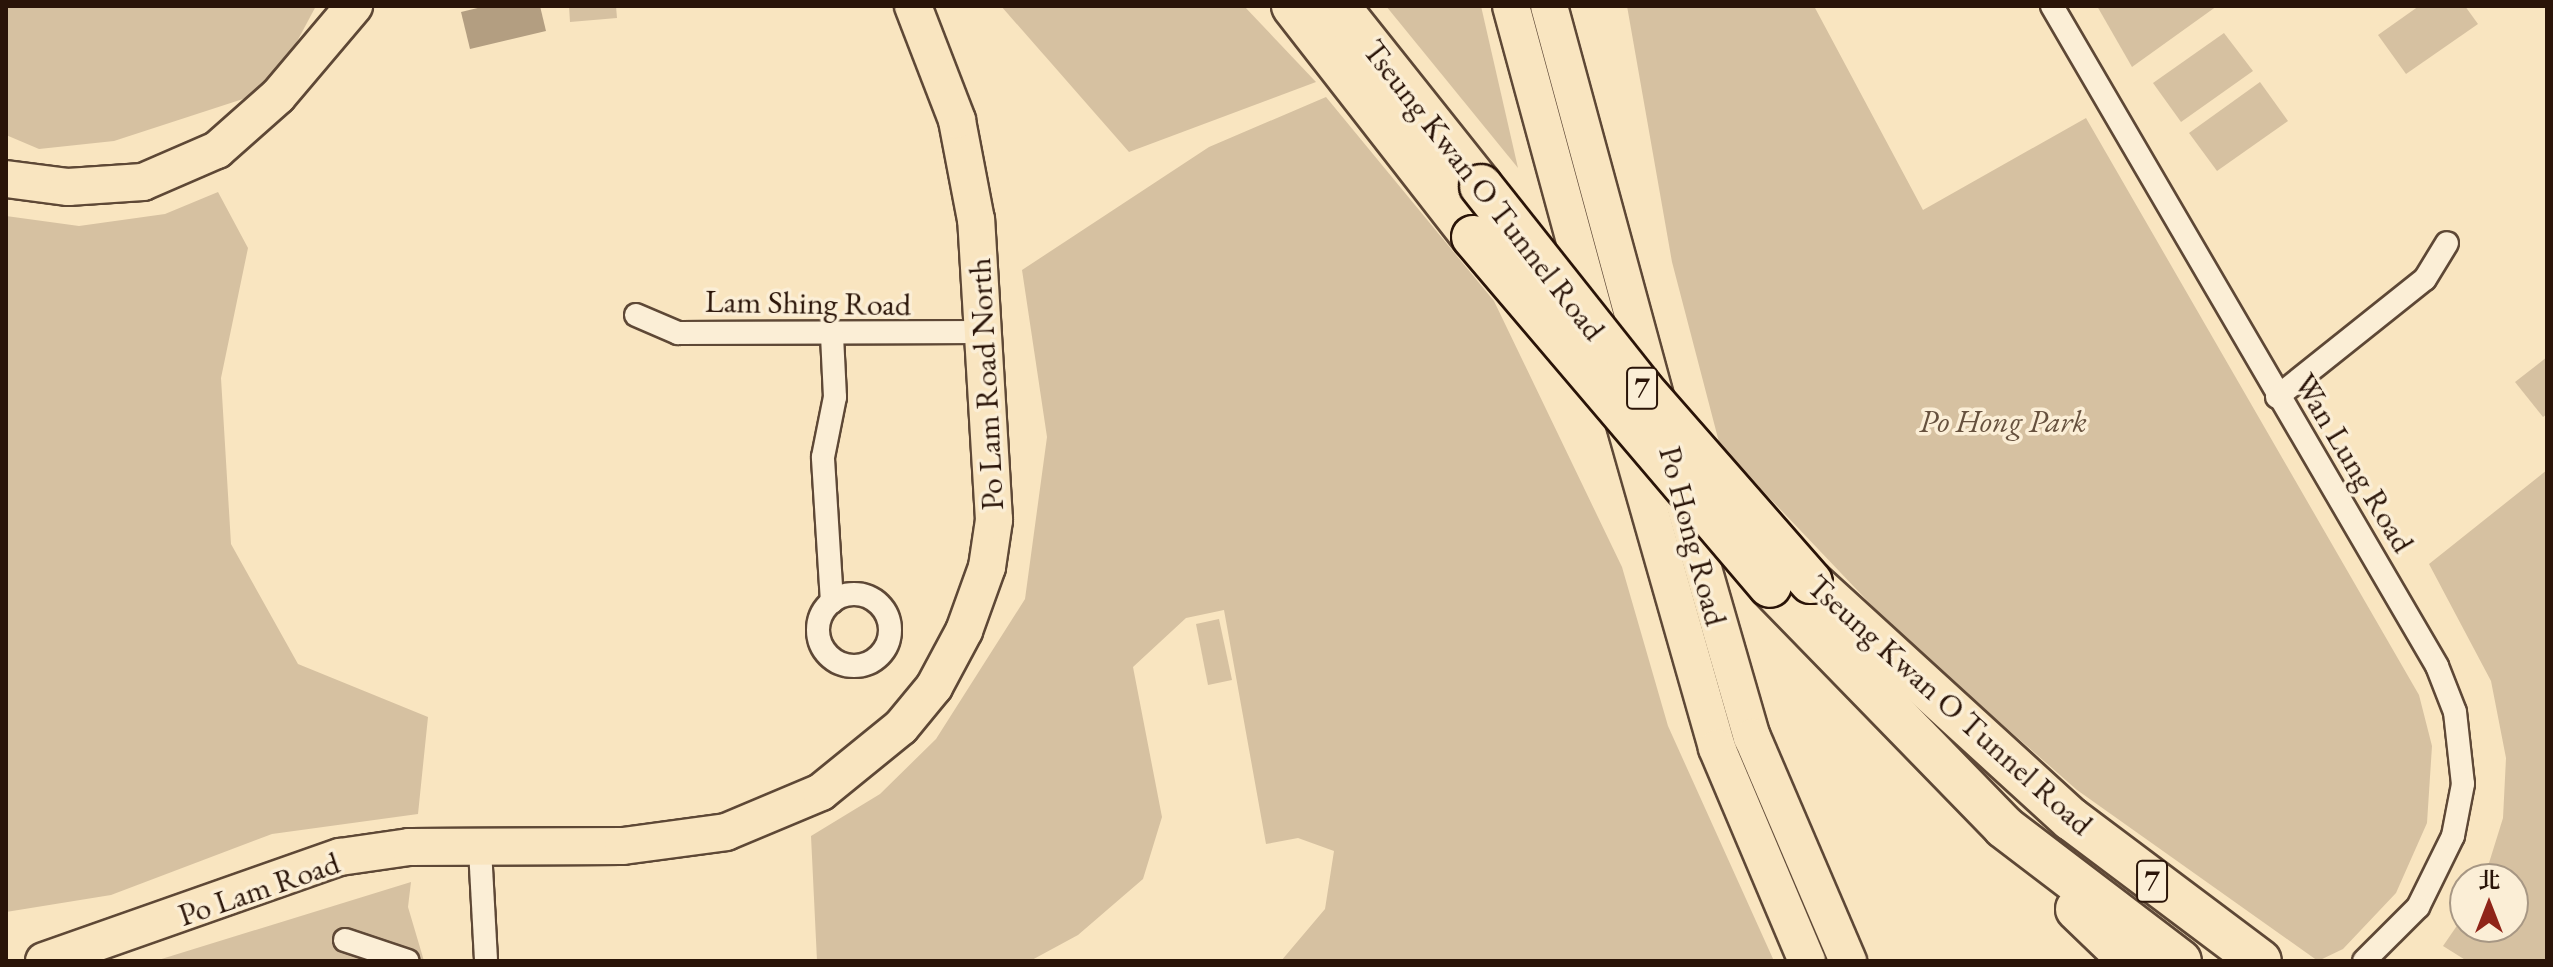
<!DOCTYPE html>
<html>
<head>
<meta charset="utf-8">
<style>
	body { margin:0 }
	#map { position:relative; width:2553px; height:967px; overflow:hidden; background:#f9e5c0; font-family:"EB Garamond","Noto Serif TC",serif }
	div>[style] { position:absolute }
	[style*='--x'] { left:calc(var(--x)*1px); top:calc(var(--y)*1px); width:calc(var(--w)*1px); rotate:calc(var(--a)*1deg) }
	.green>* { inset:0; background:#d6c1a1 }
	.water>* { inset:0; background:#b39e81 }
	.roads { filter:drop-shadow(2px 0 #5e4836) drop-shadow(-2px 0 #5e4836) drop-shadow(0 2px #5e4836) drop-shadow(0 -2px #5e4836) }
	.street>* { height:22px; margin:-11px; padding:0 11px; transform-origin:11px; border-radius:11px; background:#fbeed6 }
	.street>.ring { margin:-11px; padding:0; box-sizing:content-box; background:none; border:22px solid #fbeed6; border-radius:50% }
	.primary>* { height:36px; margin:-18px; padding:0 18px; transform-origin:18px; border-radius:18px; background:#f9e5c0 }
	.highway>* { height:42px; margin:-21px; padding:0 21px; transform-origin:21px; border-radius:21px; background:#f9e5c0 }
	.bridges { filter:drop-shadow(2px 0 #2a1408) drop-shadow(-2px 0 #2a1408) drop-shadow(0 2px #2a1408) drop-shadow(0 -2px #2a1408) }
	.highway-bridge>* { height:42px; margin:-21px; padding:0 21px; transform-origin:21px; border-radius:21px; background:#f9e5c0 }
	span { translate:-50% -50%; white-space:nowrap; text-align:center; line-height:1.15; -webkit-text-stroke:7px #fbeed6; paint-order:stroke }
	.shield-label span { padding:2px 6px; background:#fbeed6; border:2px solid; border-radius:6px; -webkit-text-stroke-width:0 }
	.shield-label { font-size:30px; color:#2a1408; font-weight:700 }
	.street-label { font-size:32px; color:#2a1408 }
	.park-label { font-size:32px; color:#66513e; font-style:italic }
	.frame { position:absolute; inset:0; border:8px solid #2a1408; pointer-events:none }
	.north { position:absolute; left:2449px; top:863px; width:80px; height:80px; box-sizing:border-box; background:#fbeed6; border:2px solid #a79784; border-radius:50%; rotate:0deg; font-size:22px; font-weight:700; line-height:32px; text-align:center; color:#2a1408 }
	.north::after { content:''; display:block; margin:auto; width:28px; height:36px; background:#8f2418; clip-path:polygon(50% 0,100% 100%,50% 72%,0 100%) }
</style>
</head>
<body>
<div id="map">
	<div class="green">
		<div style="clip-path:polygon(6px 6px,316px 6px,271px 90px,114px 141px,39px 149px,6px 135px)"></div>
		<div style="clip-path:polygon(569px 6px,616px 6px,617px 18px,570px 22px)"></div>
		<div style="clip-path:polygon(1001px 6px,1244px 6px,1316px 82px,1129px 152px)"></div>
		<div style="clip-path:polygon(1386px 6px,1481px 6px,1518px 168px)"></div>
		<div style="clip-path:polygon(1627px 6px,1814px 6px,1923px 210px,2086px 118px,2419px 695px,2432px 746px,2427px 823px,2396px 893px,2343px 949px,2318px 961px,2077px 790px,1898px 633px,1720px 446px,1672px 262px)"></div>
		<div style="clip-path:polygon(2097px 6px,2217px 6px,2132px 67px)"></div>
		<div style="clip-path:polygon(2419px 6px,2465px 6px,2478px 24px,2406px 74px,2378px 35px)"></div>
		<div style="clip-path:polygon(2224px 33px,2253px 71px,2181px 122px,2153px 83px)"></div>
		<div style="clip-path:polygon(2260px 82px,2288px 121px,2217px 171px,2189px 133px)"></div>
		<div style="clip-path:polygon(1326px 97px,1494px 301px,1622px 567px,1668px 726px,1774px 961px,1281px 961px,1325px 909px,1334px 851px,1298px 838px,1266px 844px,1224px 610px,1186px 618px,1133px 667px,1162px 817px,1143px 879px,1078px 935px,1030px 961px,817px 961px,811px 836px,880px 794px,936px 739px,1025px 599px,1047px 437px,1022px 270px,1209px 147px)"></div>
		<div style="clip-path:polygon(218px 192px,248px 248px,221px 378px,231px 544px,298px 664px,428px 717px,418px 814px,272px 834px,111px 895px,6px 912px,6px 216px,79px 226px,165px 214px)"></div>
		<div style="clip-path:polygon(2547px 357px,2547px 414px,2543px 417px,2515px 382px)"></div>
		<div style="clip-path:polygon(2547px 470px,2547px 961px,2467px 961px,2443px 946px,2465px 914px,2465px 927px,2513px 927px,2513px 879px,2484px 879px,2503px 818px,2506px 758px,2491px 681px,2429px 564px)"></div>
		<div style="clip-path:polygon(1219px 619px,1232px 680px,1208px 685px,1196px 624px)"></div>
		<div style="clip-path:polygon(411px 882px,408px 907px,424px 961px,155px 961px)"></div>
	</div>
	<div class="water">
		<div style="clip-path:polygon(486px 6px,540px 6px,546px 31px,470px 49px,461px 12px)"></div>
	</div>
	<div class="roads">
		<div class="street">
			<div style="--x:2052;--y:6;--w:764;--a:59.74"></div>
			<div style="--x:2437;--y:666;--w:49;--a:68.6"></div>
			<div style="--x:2455;--y:712;--w:72;--a:83.7"></div>
			<div style="--x:2463;--y:784;--w:53;--a:100.9"></div>
			<div style="--x:2453;--y:836;--w:79;--a:116.2"></div>
			<div style="--x:2418;--y:907;--w:76;--a:135"></div>
			<div style="--x:636;--y:315;--w:46;--a:23.2"></div>
			<div style="--x:678;--y:333;--w:305;--a:-0.2"></div>
			<div style="--x:2277;--y:397;--w:189;--a:-38.6"></div>
			<div style="--x:2425;--y:279;--w:42;--a:-58.6"></div>
			<div class="ring" style="left:818px;top:594px;width:50px;height:50px"></div>
			<div style="--x:832;--y:602;--w:145;--a:-93.6"></div>
			<div style="--x:823;--y:457;--w:61;--a:-78.7"></div>
			<div style="--x:835;--y:397;--w:61;--a:-92.8"></div>
			<div style="--x:480;--y:849;--w:112;--a:86.9"></div>
			<div style="--x:345;--y:940;--w:66;--a:18.4"></div>
		</div>
		<div class="primary">
			<div style="--x:1511;--y:6;--w:340;--a:74.8"></div>
			<div style="--x:1549;--y:6;--w:415;--a:74.8"></div>
			<div style="--x:6;--y:179;--w:63;--a:7.4"></div>
			<div style="--x:68;--y:187;--w:75;--a:-3.8"></div>
			<div style="--x:143;--y:182;--w:81;--a:-23.4"></div>
			<div style="--x:217;--y:150;--w:81;--a:-41.5"></div>
			<div style="--x:278;--y:96;--w:118;--a:-49.8"></div>
			<div style="--x:1622;--y:414;--w:347;--a:74.1"></div>
			<div style="--x:1717;--y:748;--w:231;--a:67.1"></div>
			<div style="--x:1677;--y:478;--w:270;--a:73.9"></div>
			<div style="--x:1752;--y:737;--w:244;--a:66.8"></div>
			<div style="--x:44;--y:961;--w:314;--a:-19.4"></div>
			<div style="--x:340;--y:857;--w:70;--a:-8.2"></div>
			<div style="--x:409;--y:847;--w:214;--a:-0.3"></div>
			<div style="--x:623;--y:846;--w:104;--a:-7.7"></div>
			<div style="--x:726;--y:832;--w:103;--a:-22.8"></div>
			<div style="--x:821;--y:792;--w:103;--a:-39.1"></div>
			<div style="--x:901;--y:727;--w:52;--a:-50.5"></div>
			<div style="--x:934;--y:687;--w:64;--a:-61.8"></div>
			<div style="--x:964;--y:631;--w:68;--a:-70.2"></div>
			<div style="--x:987;--y:567;--w:48;--a:-81.5"></div>
			<div style="--x:994;--y:520;--w:301;--a:-93.4"></div>
			<div style="--x:976;--y:220;--w:102;--a:-100.8"></div>
			<div style="--x:957;--y:120;--w:122;--a:-111.1"></div>
		</div>
		<div class="highway">
			<div style="--x:1293;--y:6;--w:293;--a:52.1"></div>
			<div style="--x:1338;--y:6;--w:230;--a:51.5"></div>
			<div style="--x:1811;--y:582;--w:352;--a:42.4"></div>
			<div style="--x:2071;--y:819;--w:236;--a:36.9"></div>
			<div style="--x:1770;--y:586;--w:336;--a:45.8"></div>
			<div style="--x:2004;--y:827;--w:221;--a:37.3"></div>
			<div style="--x:2077;--y:909;--w:75;--a:43.9"></div>
		</div>
	</div>
	<div class="bridges">
		<div class="highway-bridge">
			<div style="--x:1481;--y:186;--w:258;--a:51.6"></div>
			<div style="--x:1641;--y:388;--w:258;--a:48.8"></div>
			<div style="--x:1473;--y:237;--w:458;--a:49.6"></div>
		</div>
	</div>
	<div class="shield-label">
		<span style="left:1642px;top:388px">7</span>
		<span style="left:2152px;top:881px">7</span>
	</div>
	<div class="street-label">
		<span style="left:1484px;top:190px;rotate:52deg">Tseung Kwan O Tunnel Road</span>
		<span style="left:808px;top:303px;rotate:1deg">Lam Shing Road</span>
		<span style="left:986px;top:384px;rotate:-93deg">Po Lam Road North</span>
		<span style="left:2354px;top:463px;rotate:59deg">Wan Lung Road</span>
		<span style="left:1693px;top:536px;rotate:75deg">Po Hong Road</span>
		<span style="left:1950px;top:705px;rotate:42deg">Tseung Kwan O Tunnel Road</span>
		<span style="left:259px;top:889px;rotate:-19deg">Po Lam Road</span>
	</div>
	<div class="park-label">
		<span style="left:2003px;top:421px">Po Hong Park</span>
	</div>
	<div class="frame"></div>
	<div class="north">北</div>
</div>
</body>
</html>
